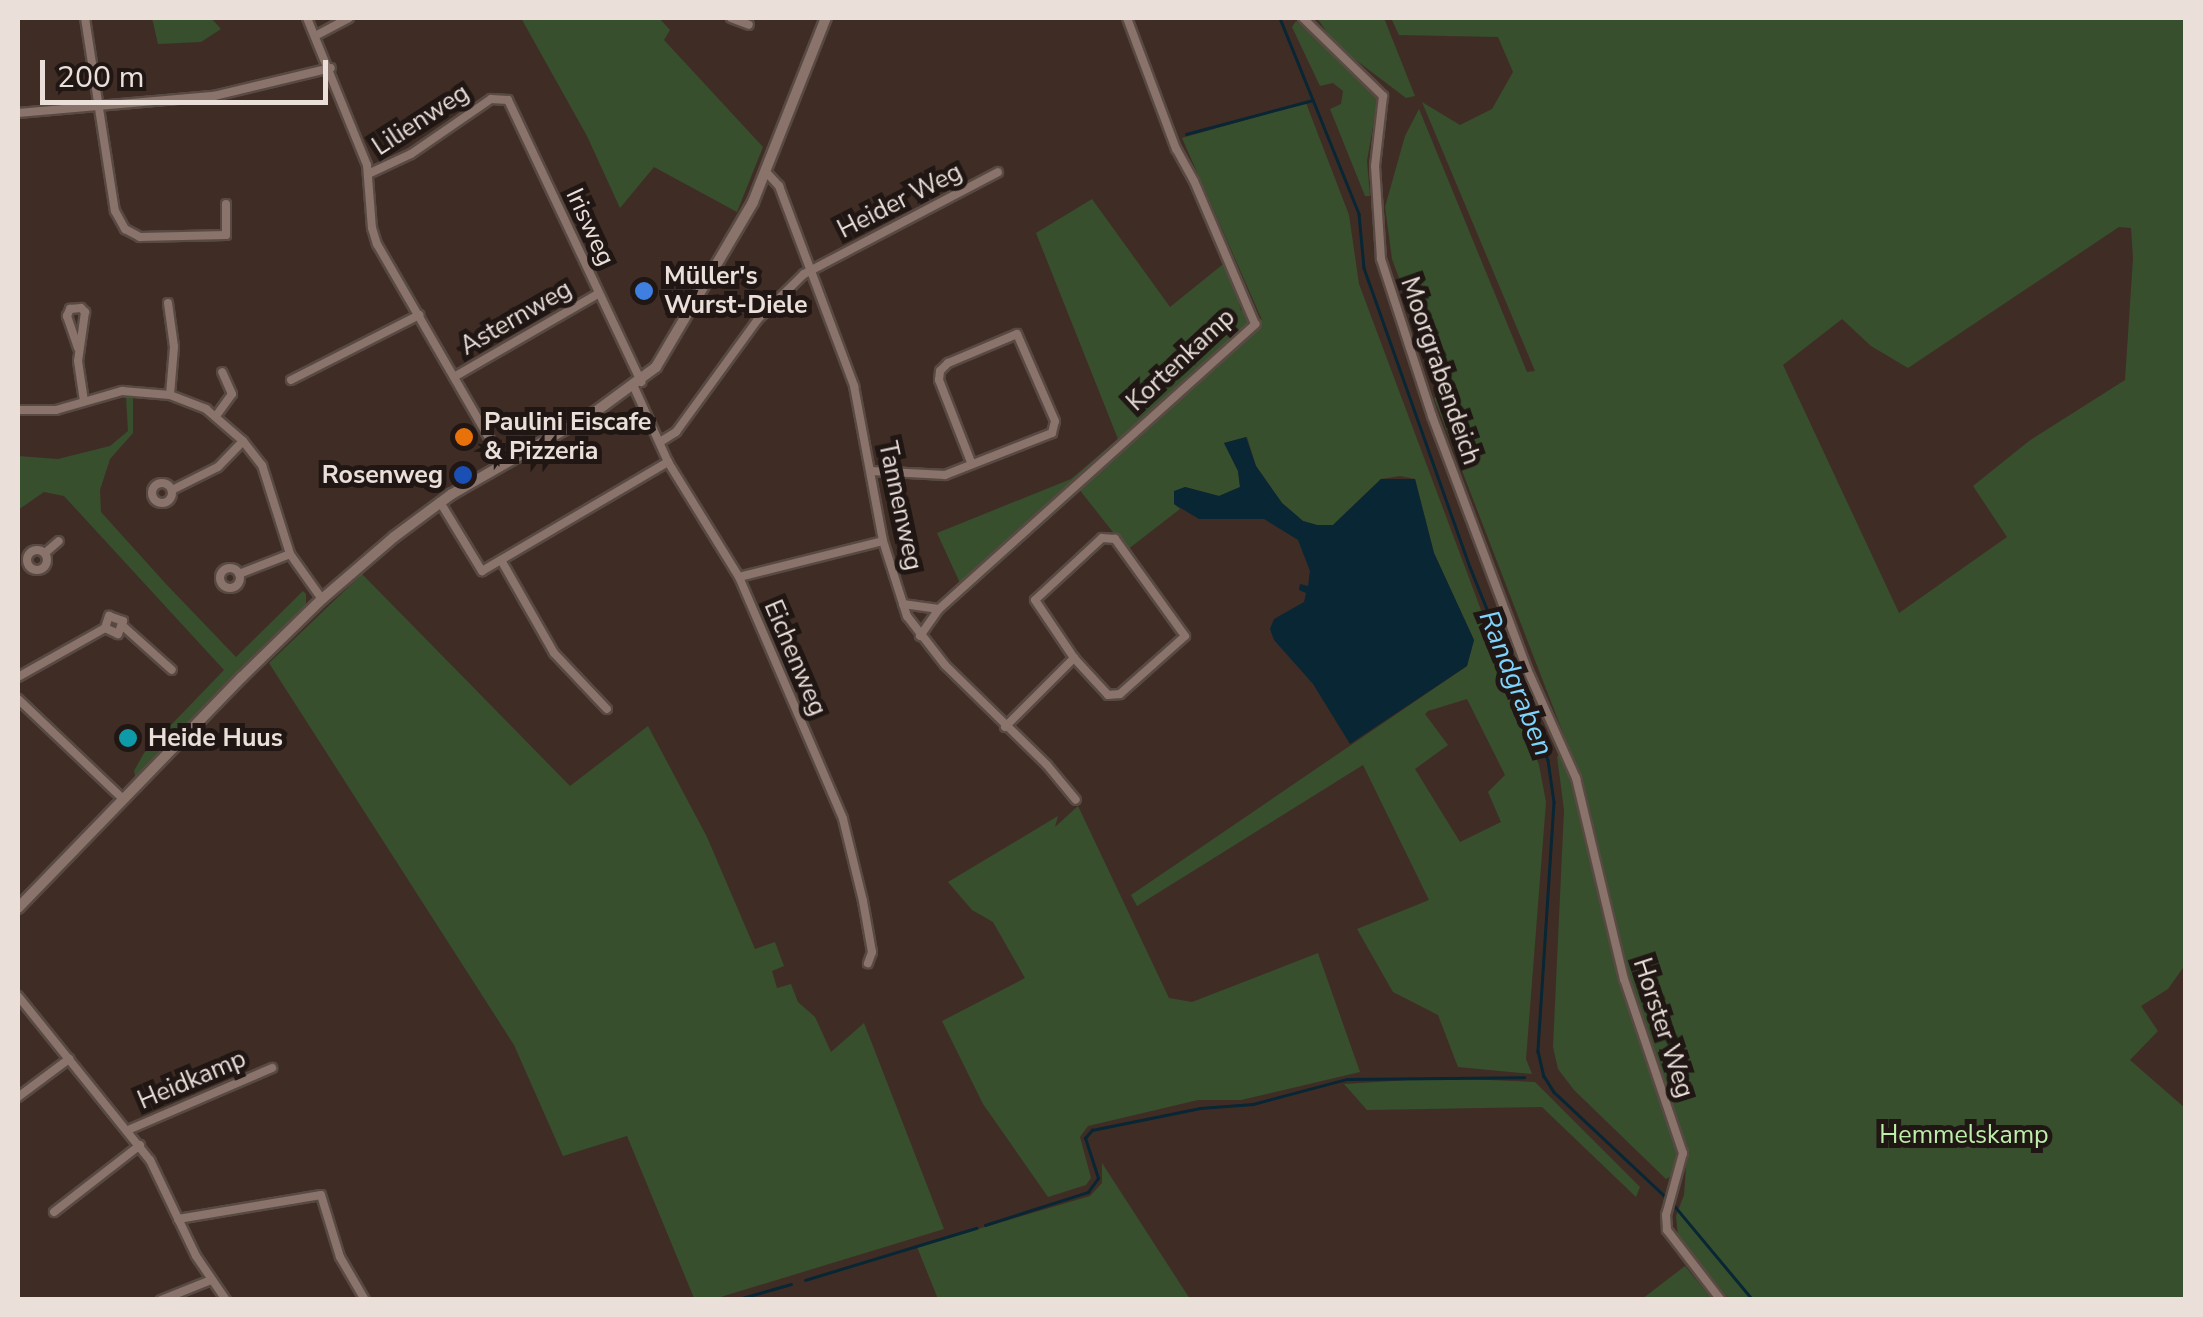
<!DOCTYPE html>
<html>
<head>
<meta charset="utf-8">
<style>
	body { margin:0 }
	#map { position:relative; width:2203px; height:1317px; overflow:hidden; background:#3f2d25; font-family:"Nunito Sans",sans-serif }
	div>[style] { position:absolute }
	[style*='--x'] { left:calc(var(--x)*1px); top:calc(var(--y)*1px); width:calc(var(--w)*1px); rotate:calc(var(--a)*1deg) }
	.green>* { inset:0; background:#374f2d }
	.water>* { inset:0; background:#082633 }
	.stream>* { height:2.5px; margin:-1.25px; padding:0 1.25px; transform-origin:1.25px; border-radius:1.25px; background:#082633 }
	.roads { filter:drop-shadow(2px 0 #584a43) drop-shadow(-2px 0 #584a43) drop-shadow(0 2px #584a43) drop-shadow(0 -2px #584a43) }
	.minor>* { height:8px; margin:-4px; padding:0 4px; transform-origin:4px; border-radius:4px; background:#89736b }
	.minor>.ring { margin:-4px; padding:0; box-sizing:content-box; background:none; border:8px solid #89736b; border-radius:50% }
	.tertiary>* { height:10px; margin:-5px; padding:0 5px; transform-origin:5px; border-radius:5px; background:#89736b }
	.dots>* { width:28px; height:28px; translate:-50% -50%; box-sizing:border-box; border:5px solid #201714; border-radius:50% }
	span { translate:-50% -50%; white-space:nowrap; text-align:center; line-height:1.15; -webkit-text-stroke:10px #201714; paint-order:stroke }
	.street-label { font-size:25px; color:#ebdfda }
	.poi-label { font-size:25px; color:#ebdfda; font-weight:700 }
	.left { translate:0 -50%; text-align:left }
	.right { translate:-100% -50%; text-align:right }
	.park-label { font-size:25px; color:#beeeab }
	.water-label { font-size:28px; color:#7ed4fd; font-style:italic }
	.frame { position:absolute; inset:0; border:20px solid #ebdfda; pointer-events:none }
	.scale { position:absolute; left:40px; top:60px; width:288px; height:45px; box-sizing:border-box; border:5px solid #ebdfda; border-top:0; padding-left:12px; font-size:30px; line-height:35px; white-space:nowrap; color:#ebdfda; -webkit-text-stroke:8px #201714; paint-order:stroke }
</style>
</head>
<body>
<div id="map">
	<div class="green">
		<div style="clip-path:polygon(152px 18px,211px 18px,221px 29px,201px 42px,158px 44px)"></div>
		<div style="clip-path:polygon(521px 18px,659px 18px,670px 30px,664px 40px,763px 147px,737px 212px,654px 167px,620px 208px,587px 136px)"></div>
		<div style="clip-path:polygon(1317px 18px,1384px 18px,1415px 96px,1406px 98px,1336px 45px)"></div>
		<div style="clip-path:polygon(evenodd,1391px 18px,2185px 18px,2185px 965px,2168px 989px,2141px 1006px,2158px 1031px,2130px 1060px,2185px 1108px,2185px 1299px,1729px 1299px,1678px 1236px,1676px 1216px,1684px 1195px,1687px 1153px,1628px 978px,1580px 777px,1434px 398px,1442px 395px,1392px 259px,1385px 207px,1405px 136px,1419px 109px,1527px 372px,1535px 371px,1422px 102px,1460px 125px,1492px 109px,1513px 72px,1498px 37px,1399px 35px,1391px 18px,2119px 227px,2131px 228px,2133px 258px,2125px 380px,2029px 441px,1973px 486px,2007px 537px,1899px 613px,1783px 365px,1842px 319px,1871px 346px,1908px 368px,2119px 227px)"></div>
		<div style="clip-path:polygon(1296px 21px,1378px 97px,1367px 161px,1370px 196px,1365px 196px,1330px 109px,1341px 104px,1343px 91px,1333px 83px,1320px 86px,1292px 27px)"></div>
		<div style="clip-path:polygon(evenodd,1306px 103px,1349px 215px,1359px 284px,1539px 765px,1546px 802px,1526px 1059px,1532px 1074px,1458px 1067px,1438px 1015px,1393px 992px,1357px 929px,1429px 900px,1363px 765px,1137px 906px,1131px 895px,1467px 666px,1474px 640px,1434px 553px,1415px 479px,1400px 476px,1381px 479px,1333px 525px,1317px 525px,1303px 521px,1282px 503px,1256px 466px,1247px 437px,1224px 443px,1238px 471px,1240px 487px,1219px 496px,1185px 487px,1174px 504px,1180px 509px,1127px 550px,1075px 484px,960px 583px,937px 533px,1071px 479px,1118px 439px,1036px 233px,1092px 199px,1170px 307px,1227px 261px,1241px 310px,1262px 320px,1182px 138px,1306px 103px,1467px 699px,1505px 775px,1488px 792px,1501px 822px,1460px 842px,1415px 769px,1448px 745px,1425px 714px,1428px 711px,1467px 699px)"></div>
		<div style="clip-path:polygon(126px 397px,133px 397px,133px 433px,110px 459px,100px 490px,101px 512px,166px 584px,236px 657px,303px 591px,306px 594px,306px 607px,136px 780px,134px 771px,144px 753px,224px 670px,64px 496px,44px 492px,18px 510px,18px 456px,58px 459px,110px 446px,128px 431px)"></div>
		<div style="clip-path:polygon(362px 574px,570px 786px,648px 726px,707px 837px,755px 949px,775px 942px,784px 966px,772px 971px,777px 988px,791px 984px,798px 1002px,815px 1017px,831px 1052px,864px 1023px,944px 1229px,714px 1299px,691px 1299px,694px 1298px,627px 1136px,563px 1156px,514px 1045px,269px 663px)"></div>
		<div style="clip-path:polygon(1562px 754px,1586px 834px,1620px 980px,1679px 1154px,1675px 1174px,1666px 1179px,1574px 1090px,1558px 1069px,1553px 1047px,1564px 810px,1557px 756px)"></div>
		<div style="clip-path:polygon(1078px 806px,1169px 998px,1192px 1002px,1318px 953px,1360px 1072px,1241px 1100px,1198px 1100px,1088px 1126px,1080px 1137px,1091px 1178px,1086px 1185px,1048px 1197px,983px 1104px,942px 1021px,1025px 978px,993px 922px,972px 910px,948px 882px,1058px 816px,1055px 827px)"></div>
		<div style="clip-path:polygon(1440px 1078px,1535px 1082px,1640px 1187px,1636px 1197px,1542px 1107px,1367px 1110px,1344px 1084px)"></div>
		<div style="clip-path:polygon(1102px 1163px,1190px 1299px,938px 1299px,917px 1247px,1090px 1196px,1102px 1183px)"></div>
		<div style="clip-path:polygon(1685px 1266px,1712px 1299px,1642px 1299px)"></div>
	</div>
	<div class="water">
		<div style="clip-path:polygon(1246px 437px,1256px 466px,1282px 503px,1303px 521px,1317px 525px,1333px 525px,1381px 479px,1415px 479px,1434px 553px,1474px 640px,1467px 666px,1350px 744px,1313px 684px,1274px 640px,1270px 629px,1274px 619px,1304px 602px,1306px 593px,1299px 590px,1300px 584px,1308px 586px,1310px 571px,1298px 540px,1264px 519px,1199px 519px,1174px 504px,1174px 491px,1185px 487px,1219px 496px,1240px 487px,1238px 471px,1224px 443px)"></div>
	</div>
	<div class="stream">
		<div style="--x:1280;--y:18;--w:211;--a:68"></div>
		<div style="--x:1359;--y:214;--w:54;--a:84.7"></div>
		<div style="--x:1364;--y:268;--w:317;--a:70.5"></div>
		<div style="--x:1470;--y:567;--w:208;--a:68"></div>
		<div style="--x:1548;--y:760;--w:42;--a:81.9"></div>
		<div style="--x:1554;--y:802;--w:250;--a:93.7"></div>
		<div style="--x:1538;--y:1051;--w:26;--a:77"></div>
		<div style="--x:1544;--y:1076;--w:19;--a:58"></div>
		<div style="--x:1554;--y:1092;--w:155;--a:43.2"></div>
		<div style="--x:1186;--y:134;--w:131;--a:-15"></div>
		<div style="--x:1673;--y:1204;--w:125;--a:50.2"></div>
		<div style="--x:985;--y:1225;--w:108;--a:-17.8"></div>
		<div style="--x:1088;--y:1192;--w:17;--a:-54"></div>
		<div style="--x:1098;--y:1178;--w:42;--a:-108"></div>
		<div style="--x:1085;--y:1138;--w:11;--a:-49"></div>
		<div style="--x:1092;--y:1130;--w:110;--a:-11.5"></div>
		<div style="--x:1200;--y:1108;--w:53;--a:-4.3"></div>
		<div style="--x:1253;--y:1104;--w:97;--a:-14.9"></div>
		<div style="--x:1347;--y:1079;--w:177;--a:-0.6"></div>
		<div style="--x:805;--y:1280;--w:179;--a:-16.9"></div>
		<div style="--x:735;--y:1300;--w:58;--a:-15.9"></div>
	</div>
	<div class="roads">
		<div class="minor">
			<div style="--x:85;--y:18;--w:195;--a:81.2"></div>
			<div style="--x:115;--y:211;--w:21;--a:61"></div>
			<div style="--x:125;--y:229;--w:17;--a:28"></div>
			<div style="--x:140;--y:237;--w:86;--a:-1.3"></div>
			<div style="--x:226;--y:235;--w:31;--a:-90"></div>
			<div style="--x:307;--y:18;--w:159;--a:67.8"></div>
			<div style="--x:367;--y:165;--w:63;--a:85.5"></div>
			<div style="--x:372;--y:228;--w:17;--a:73"></div>
			<div style="--x:377;--y:244;--w:254;--a:60"></div>
			<div style="--x:731;--y:18;--w:19;--a:21"></div>
			<div style="--x:1303;--y:18;--w:112;--a:44.3"></div>
			<div style="--x:1383;--y:96;--w:70;--a:96.5"></div>
			<div style="--x:1375;--y:166;--w:93;--a:86.3"></div>
			<div style="--x:1381;--y:259;--w:165;--a:72"></div>
			<div style="--x:1432;--y:416;--w:270;--a:69.4"></div>
			<div style="--x:1527;--y:669;--w:120;--a:65.8"></div>
			<div style="--x:1576;--y:778;--w:207;--a:76.6"></div>
			<div style="--x:1624;--y:979;--w:184;--a:71.3"></div>
			<div style="--x:1683;--y:1153;--w:64;--a:105.3"></div>
			<div style="--x:1666;--y:1215;--w:15;--a:86"></div>
			<div style="--x:1667;--y:1230;--w:88;--a:52.4"></div>
			<div style="--x:317;--y:35;--w:36;--a:-28"></div>
			<div style="--x:18;--y:113;--w:197;--a:-5"></div>
			<div style="--x:214;--y:96;--w:120;--a:-13.5"></div>
			<div style="--x:767;--y:173;--w:18;--a:47"></div>
			<div style="--x:779;--y:186;--w:214;--a:69.4"></div>
			<div style="--x:854;--y:386;--w:158;--a:79.4"></div>
			<div style="--x:883;--y:541;--w:79;--a:72.3"></div>
			<div style="--x:907;--y:616;--w:62;--a:52.2"></div>
			<div style="--x:945;--y:665;--w:143;--a:44.4"></div>
			<div style="--x:1047;--y:765;--w:45;--a:50.4"></div>
			<div style="--x:368;--y:174;--w:47;--a:-24.9"></div>
			<div style="--x:411;--y:154;--w:97;--a:-34.5"></div>
			<div style="--x:491;--y:99;--w:17;--a:3"></div>
			<div style="--x:508;--y:100;--w:312;--a:64.7"></div>
			<div style="--x:168;--y:303;--w:44;--a:82.2"></div>
			<div style="--x:174;--y:347;--w:48;--a:94.8"></div>
			<div style="--x:78;--y:348;--w:34;--a:-109"></div>
			<div style="--x:67;--y:316;--w:8;--a:-67"></div>
			<div style="--x:70;--y:309;--w:11;--a:-5"></div>
			<div style="--x:81;--y:308;--w:6;--a:45"></div>
			<div style="--x:85;--y:312;--w:49;--a:98.1"></div>
			<div style="--x:78;--y:361;--w:40;--a:81.5"></div>
			<div style="--x:454;--y:377;--w:166;--a:-30"></div>
			<div style="--x:291;--y:380;--w:144;--a:-26.9"></div>
			<div style="--x:634;--y:387;--w:82;--a:65.6"></div>
			<div style="--x:668;--y:462;--w:135;--a:58.3"></div>
			<div style="--x:739;--y:577;--w:263;--a:66.7"></div>
			<div style="--x:843;--y:819;--w:84;--a:76.3"></div>
			<div style="--x:863;--y:901;--w:52;--a:80"></div>
			<div style="--x:872;--y:952;--w:12;--a:110"></div>
			<div style="--x:18;--y:410;--w:38;--a:0"></div>
			<div style="--x:56;--y:410;--w:69;--a:-16.1"></div>
			<div style="--x:122;--y:391;--w:48;--a:4.8"></div>
			<div style="--x:170;--y:395;--w:39;--a:21"></div>
			<div style="--x:206;--y:409;--w:49;--a:40.9"></div>
			<div style="--x:243;--y:441;--w:31;--a:52"></div>
			<div style="--x:262;--y:465;--w:93;--a:72.5"></div>
			<div style="--x:290;--y:554;--w:55;--a:54.6"></div>
			<div style="--x:216;--y:416;--w:27;--a:-54"></div>
			<div style="--x:232;--y:394;--w:24;--a:-114"></div>
			<div style="--x:660;--y:442;--w:19;--a:-32"></div>
			<div style="--x:676;--y:432;--w:140;--a:-54"></div>
			<div style="--x:758;--y:319;--w:64;--a:-44.4"></div>
			<div style="--x:804;--y:274;--w:219;--a:-27.7"></div>
			<div style="--x:871;--y:471;--w:74;--a:3.1"></div>
			<div style="--x:945;--y:475;--w:115;--a:-21.4"></div>
			<div style="--x:1052;--y:433;--w:12;--a:-76"></div>
			<div style="--x:1055;--y:421;--w:95;--a:-113.6"></div>
			<div style="--x:1017;--y:334;--w:75;--a:157.2"></div>
			<div style="--x:948;--y:363;--w:11;--a:135"></div>
			<div style="--x:940;--y:371;--w:9;--a:96"></div>
			<div style="--x:939;--y:380;--w:88;--a:68.7"></div>
			<div class="ring" style="left:152px;top:483px;width:12px;height:12px"></div>
			<div style="--x:172;--y:490;--w:51;--a:-26.6"></div>
			<div style="--x:218;--y:467;--w:36;--a:-46"></div>
			<div style="--x:440;--y:502;--w:81;--a:58.7"></div>
			<div style="--x:482;--y:571;--w:216;--a:-30.4"></div>
			<div class="ring" style="left:27px;top:550px;width:12px;height:12px"></div>
			<div style="--x:45;--y:553;--w:18;--a:-41"></div>
			<div style="--x:501;--y:560;--w:107;--a:60.3"></div>
			<div style="--x:554;--y:653;--w:77;--a:46.6"></div>
			<div class="ring" style="left:220px;top:568px;width:12px;height:12px"></div>
			<div style="--x:239;--y:574;--w:55;--a:-21.4"></div>
			<div style="--x:739;--y:577;--w:148;--a:-14"></div>
			<div style="--x:903;--y:604;--w:36;--a:8"></div>
			<div style="--x:124;--y:627;--w:64;--a:41.9"></div>
			<div style="--x:920;--y:636;--w:33;--a:-55"></div>
			<div style="--x:939;--y:609;--w:426;--a:-42"></div>
			<div style="--x:1255;--y:324;--w:155;--a:-113.1"></div>
			<div style="--x:1194;--y:181;--w:37;--a:-119"></div>
			<div style="--x:1176;--y:149;--w:140;--a:-110.5"></div>
			<div style="--x:18;--y:677;--w:100;--a:-29.4"></div>
			<div style="--x:105;--y:628;--w:13;--a:-72"></div>
			<div style="--x:109;--y:616;--w:15;--a:20"></div>
			<div style="--x:123;--y:621;--w:14;--a:111"></div>
			<div style="--x:118;--y:634;--w:14;--a:-155"></div>
			<div style="--x:18;--y:699;--w:146;--a:43.6"></div>
			<div style="--x:1005;--y:727;--w:98;--a:-45"></div>
			<div style="--x:1074;--y:658;--w:50;--a:47.4"></div>
			<div style="--x:1108;--y:695;--w:12;--a:-5"></div>
			<div style="--x:1120;--y:694;--w:87;--a:-41.7"></div>
			<div style="--x:1185;--y:636;--w:120;--a:-125.8"></div>
			<div style="--x:1115;--y:539;--w:13;--a:-176"></div>
			<div style="--x:1102;--y:538;--w:91;--a:137.2"></div>
			<div style="--x:1035;--y:600;--w:70;--a:56.1"></div>
			<div style="--x:18;--y:996;--w:211;--a:51.2"></div>
			<div style="--x:150;--y:1160;--w:106;--a:64.4"></div>
			<div style="--x:196;--y:1256;--w:53;--a:55.7"></div>
			<div style="--x:18;--y:1097;--w:64;--a:-36.7"></div>
			<div style="--x:128;--y:1130;--w:157;--a:-23.3"></div>
			<div style="--x:54;--y:1212;--w:109;--a:-37.9"></div>
			<div style="--x:178;--y:1219;--w:145;--a:-9.5"></div>
			<div style="--x:321;--y:1195;--w:65;--a:73"></div>
			<div style="--x:340;--y:1257;--w:50;--a:59.8"></div>
			<div style="--x:161;--y:1300;--w:54;--a:-21.8"></div>
		</div>
		<div class="tertiary">
			<div style="--x:18;--y:908;--w:322;--a:-45.9"></div>
			<div style="--x:242;--y:677;--w:112;--a:-44.3"></div>
			<div style="--x:322;--y:599;--w:95;--a:-40.7"></div>
			<div style="--x:394;--y:537;--w:72;--a:-36.6"></div>
			<div style="--x:452;--y:494;--w:165;--a:-29.8"></div>
			<div style="--x:595;--y:412;--w:76;--a:-36.4"></div>
			<div style="--x:656;--y:367;--w:191;--a:-59.5"></div>
			<div style="--x:753;--y:202;--w:198;--a:-68.4"></div>
		</div>
	</div>
	<div class="dots">
		<div style="left:644px;top:291px;background:#3f7fe0"></div>
		<div style="left:464px;top:437px;background:#e8710a"></div>
		<div style="left:463px;top:475px;background:#1a4fb4"></div>
		<div style="left:128px;top:738px;background:#0f9aa8"></div>
	</div>
	<div class="street-label">
		<span style="left:421px;top:120px;rotate:-33deg">Lilienweg</span>
		<span style="left:900px;top:201px;rotate:-27deg">Heider Weg</span>
		<span style="left:590px;top:227px;rotate:65deg">Irisweg</span>
		<span style="left:516px;top:318px;rotate:-30deg">Asternweg</span>
		<span style="left:1181px;top:360px;rotate:-43deg">Kortenkamp</span>
		<span style="left:1440px;top:371px;rotate:71deg">Moorgrabendeich</span>
		<span style="left:900px;top:506px;rotate:78deg">Tannenweg</span>
		<span style="left:795px;top:658px;rotate:67deg">Eichenweg</span>
		<span style="left:1663px;top:1028px;rotate:72deg">Horster Weg</span>
		<span style="left:192px;top:1080px;rotate:-23deg">Heidkamp</span>
	</div>
	<div class="poi-label">
		<span class="left" style="left:664px;top:291px">Müller's<br>Wurst-Diele</span>
		<span class="left" style="left:484px;top:437px">Paulini Eiscafe<br>&amp; Pizzeria</span>
		<span class="right" style="left:443px;top:475px">Rosenweg</span>
		<span class="left" style="left:148px;top:738px">Heide Huus</span>
	</div>
	<div class="park-label">
		<span style="left:1964px;top:1135px">Hemmelskamp</span>
	</div>
	<div class="water-label">
		<span style="left:1516px;top:683px;rotate:68deg">Randgraben</span>
	</div>
	<div class="frame"></div>
	<div class="scale">200 m</div>
</div>
</body>
</html>
